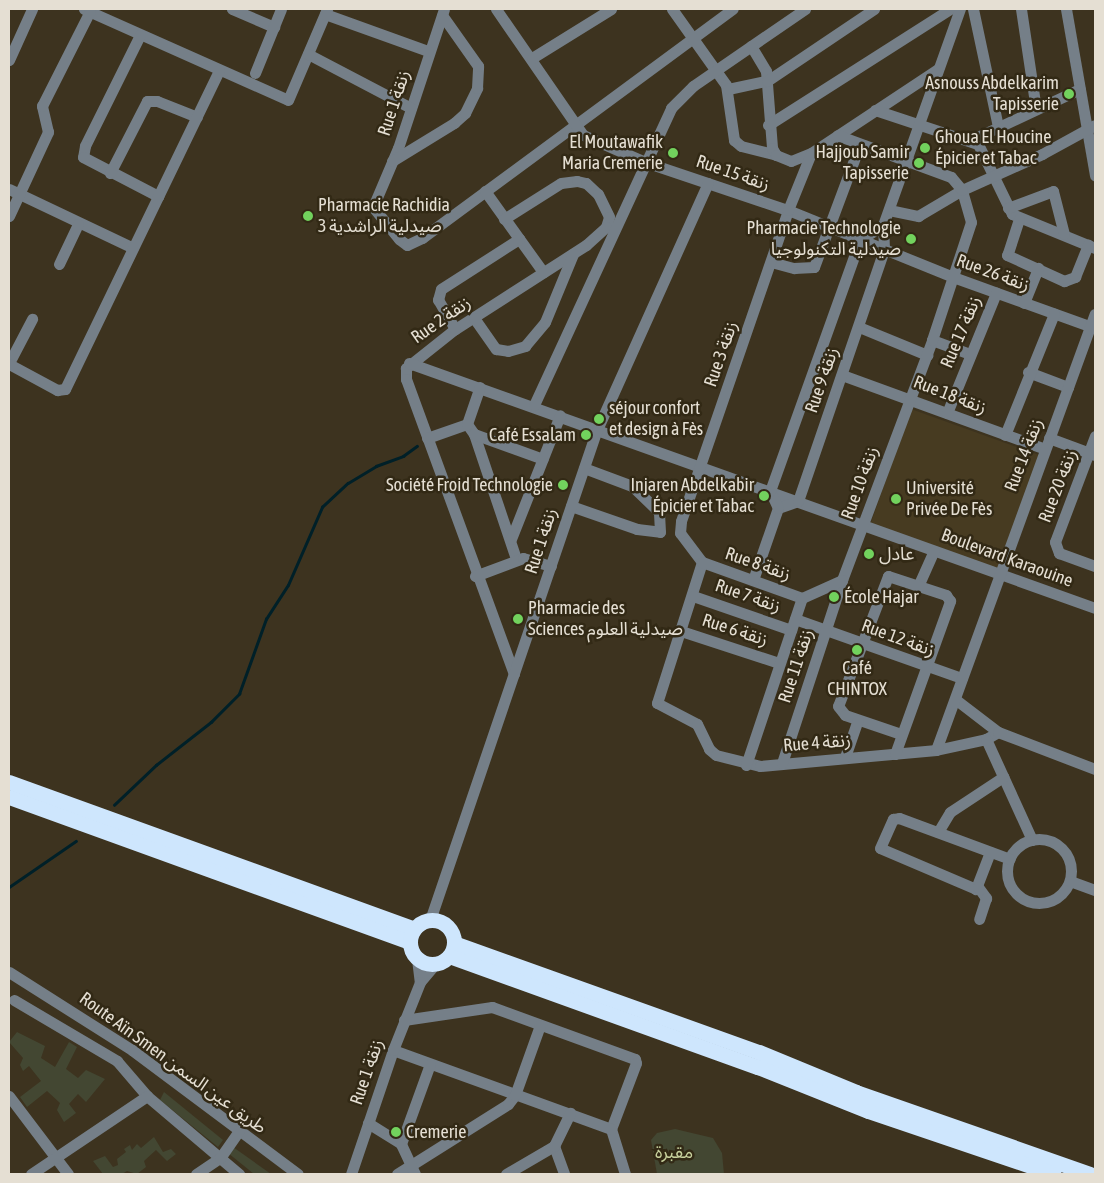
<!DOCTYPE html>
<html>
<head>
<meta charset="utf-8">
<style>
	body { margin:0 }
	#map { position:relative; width:1104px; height:1183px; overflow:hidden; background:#3d331f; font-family:"Asap Condensed","Noto Sans Arabic",sans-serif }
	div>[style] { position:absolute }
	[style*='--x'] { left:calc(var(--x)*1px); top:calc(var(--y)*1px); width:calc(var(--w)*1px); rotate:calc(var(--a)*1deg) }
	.built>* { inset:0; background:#473b21 }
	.green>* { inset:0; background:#434732 }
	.stream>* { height:2.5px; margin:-1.25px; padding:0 1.25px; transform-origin:1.25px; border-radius:1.25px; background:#002028 }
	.minor>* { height:11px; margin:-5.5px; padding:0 5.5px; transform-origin:5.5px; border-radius:5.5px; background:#757f88 }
	.minor>.ring { margin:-5.5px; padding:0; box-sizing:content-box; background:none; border:11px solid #757f88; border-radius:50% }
	.highway>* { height:15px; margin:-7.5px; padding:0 7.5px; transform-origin:7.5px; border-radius:7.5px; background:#cee6fd }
	.highway>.ring { margin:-7.5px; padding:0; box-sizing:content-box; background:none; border:15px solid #cee6fd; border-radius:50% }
	.dots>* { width:14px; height:14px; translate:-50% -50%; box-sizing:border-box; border:2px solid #322915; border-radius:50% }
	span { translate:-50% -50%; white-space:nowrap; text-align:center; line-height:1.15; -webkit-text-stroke:5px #322915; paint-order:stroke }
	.poi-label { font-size:18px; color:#e5dfd3 }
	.right { translate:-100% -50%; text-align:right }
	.left { translate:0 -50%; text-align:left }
	.street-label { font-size:18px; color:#e5dfd3 }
	.park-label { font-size:18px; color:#c7d09c }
	.frame { position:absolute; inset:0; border:10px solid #e5dfd3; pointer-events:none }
</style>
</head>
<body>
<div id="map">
	<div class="built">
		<div style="clip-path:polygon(911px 409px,1039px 455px,998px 571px,870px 525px)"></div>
	</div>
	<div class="green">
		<div style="clip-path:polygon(17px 1032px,45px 1046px,41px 1058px,55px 1067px,69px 1042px,77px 1047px,66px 1069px,78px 1078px,86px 1070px,105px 1079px,86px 1102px,78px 1094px,69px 1104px,76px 1113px,64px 1122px,57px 1110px,60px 1103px,47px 1091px,27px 1107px,20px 1097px,41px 1081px,29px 1066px,23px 1071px,20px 1065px,23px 1058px,9px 1042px)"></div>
		<div style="clip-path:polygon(164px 1092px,223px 1140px,218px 1147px,160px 1100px)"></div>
		<div style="clip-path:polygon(675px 1129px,713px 1138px,722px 1153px,724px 1174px,657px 1174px,651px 1140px,657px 1133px)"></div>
		<div style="clip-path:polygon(154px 1137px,163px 1152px,171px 1149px,176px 1154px,167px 1161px,156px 1150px,144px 1161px,146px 1167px,137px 1174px,127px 1171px,122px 1174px,103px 1174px,93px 1161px,105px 1156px,113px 1167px,118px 1165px,117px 1159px,126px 1152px,124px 1149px,130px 1145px,132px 1150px,137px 1144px,141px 1148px)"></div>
		<div style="clip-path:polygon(233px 1147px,271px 1174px,254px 1174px,228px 1153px)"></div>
	</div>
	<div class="stream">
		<div style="--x:114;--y:805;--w:58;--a:-43.6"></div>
		<div style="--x:156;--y:765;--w:70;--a:-38"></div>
		<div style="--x:211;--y:722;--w:40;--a:-45"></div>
		<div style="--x:239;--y:694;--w:80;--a:-70.2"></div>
		<div style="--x:266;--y:619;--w:40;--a:-57.1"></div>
		<div style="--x:288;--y:585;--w:85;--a:-66.4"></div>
		<div style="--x:322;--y:507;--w:35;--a:-43"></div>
		<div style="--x:348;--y:483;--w:33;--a:-31"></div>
		<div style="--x:376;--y:466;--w:29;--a:-20"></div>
		<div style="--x:403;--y:456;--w:17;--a:-36"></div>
		<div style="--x:9;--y:887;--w:81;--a:-34.5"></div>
	</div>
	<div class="minor">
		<div style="--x:84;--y:9;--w:223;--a:24"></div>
		<div style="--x:288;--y:100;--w:99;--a:-66.8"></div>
		<div style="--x:232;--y:9;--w:46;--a:23.2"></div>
		<div style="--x:444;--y:9;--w:146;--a:108.3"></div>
		<div style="--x:398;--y:148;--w:64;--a:113"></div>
		<div style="--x:373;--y:207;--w:41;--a:50.9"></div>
		<div style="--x:399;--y:239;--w:10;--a:37"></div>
		<div style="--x:407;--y:245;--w:17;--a:-25"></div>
		<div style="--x:422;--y:238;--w:386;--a:-36.4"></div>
		<div style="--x:496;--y:9;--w:153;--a:55.4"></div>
		<div style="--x:583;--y:135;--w:68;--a:23.5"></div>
		<div style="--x:645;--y:162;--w:151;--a:18.6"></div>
		<div style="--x:788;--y:210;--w:178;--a:22.1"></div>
		<div style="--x:953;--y:277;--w:151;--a:19.8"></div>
		<div style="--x:672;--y:9;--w:93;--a:54.6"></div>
		<div style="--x:726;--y:85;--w:56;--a:81.7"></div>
		<div style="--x:734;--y:140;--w:9;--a:41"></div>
		<div style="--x:741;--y:146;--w:36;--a:14"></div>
		<div style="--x:973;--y:9;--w:121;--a:78"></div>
		<div style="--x:1021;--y:9;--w:101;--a:81.5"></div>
		<div style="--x:1066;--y:9;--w:169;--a:80.1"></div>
		<div style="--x:325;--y:14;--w:109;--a:19.8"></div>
		<div style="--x:140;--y:35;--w:124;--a:116.4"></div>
		<div style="--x:85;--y:146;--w:11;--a:100"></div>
		<div style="--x:83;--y:157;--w:85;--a:27.5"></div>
		<div style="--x:751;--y:46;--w:29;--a:59"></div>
		<div style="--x:766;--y:71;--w:77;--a:85.5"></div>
		<div style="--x:772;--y:148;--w:8;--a:60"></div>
		<div style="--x:776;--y:155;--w:16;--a:22"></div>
		<div style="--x:791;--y:161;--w:22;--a:-22"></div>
		<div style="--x:811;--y:153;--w:152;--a:-33.5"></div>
		<div style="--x:308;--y:54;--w:116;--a:27.7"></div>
		<div style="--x:532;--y:58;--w:93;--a:-31.8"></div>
		<div style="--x:9;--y:60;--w:56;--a:-65.7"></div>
		<div style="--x:255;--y:73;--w:69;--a:-67.9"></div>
		<div style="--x:728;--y:89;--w:40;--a:-12"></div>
		<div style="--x:767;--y:81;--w:129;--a:-33.9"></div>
		<div style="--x:875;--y:110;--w:108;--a:18.3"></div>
		<div style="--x:978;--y:144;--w:78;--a:64.1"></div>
		<div style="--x:1012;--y:214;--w:90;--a:22.3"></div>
		<div style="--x:768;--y:125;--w:216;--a:-32.5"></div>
		<div style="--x:971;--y:140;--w:120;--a:-25.1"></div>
		<div style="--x:392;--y:161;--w:73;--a:-31.5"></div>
		<div style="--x:454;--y:123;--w:15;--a:-42"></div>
		<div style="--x:465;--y:113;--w:28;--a:-64"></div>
		<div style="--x:477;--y:88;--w:22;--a:-87"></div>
		<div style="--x:478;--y:66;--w:62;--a:-125.2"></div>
		<div style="--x:110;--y:173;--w:81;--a:-62.8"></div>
		<div style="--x:147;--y:101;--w:10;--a:0"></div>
		<div style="--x:157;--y:101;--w:43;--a:21.8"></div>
		<div style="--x:9;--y:189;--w:137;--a:25.4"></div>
		<div style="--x:485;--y:191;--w:100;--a:54.4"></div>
		<div style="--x:1008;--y:208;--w:48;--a:-20.7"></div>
		<div style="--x:1053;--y:191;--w:44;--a:75.7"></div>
		<div style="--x:889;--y:210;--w:30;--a:12"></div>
		<div style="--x:918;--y:216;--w:51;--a:-30.6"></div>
		<div style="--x:962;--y:190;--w:88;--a:-24.2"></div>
		<div style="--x:1042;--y:154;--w:60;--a:-28.7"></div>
		<div style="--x:9;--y:216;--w:93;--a:-65.1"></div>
		<div style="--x:48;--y:132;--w:27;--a:-103"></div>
		<div style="--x:42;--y:106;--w:106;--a:-63.2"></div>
		<div style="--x:504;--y:219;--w:67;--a:-32.3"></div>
		<div style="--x:561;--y:183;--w:16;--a:-7"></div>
		<div style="--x:577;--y:181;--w:9;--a:13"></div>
		<div style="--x:586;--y:183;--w:16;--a:43"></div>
		<div style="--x:598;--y:194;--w:25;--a:64"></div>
		<div style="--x:609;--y:217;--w:10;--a:107"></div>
		<div style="--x:606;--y:227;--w:27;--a:138"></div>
		<div style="--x:586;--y:245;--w:156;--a:147.3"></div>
		<div style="--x:455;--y:329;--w:63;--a:141.5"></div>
		<div style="--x:406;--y:368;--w:11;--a:90"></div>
		<div style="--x:406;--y:379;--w:314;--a:69.9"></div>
		<div style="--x:1019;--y:219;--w:38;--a:108"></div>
		<div style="--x:1007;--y:255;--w:63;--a:24.5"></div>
		<div style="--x:1064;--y:281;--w:12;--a:-20"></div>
		<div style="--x:1075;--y:277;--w:35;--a:-68"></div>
		<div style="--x:771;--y:262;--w:24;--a:15"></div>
		<div style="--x:794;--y:268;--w:20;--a:-3"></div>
		<div style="--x:814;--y:267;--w:131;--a:-69.5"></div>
		<div style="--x:59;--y:264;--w:44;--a:-64.6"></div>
		<div style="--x:1024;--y:303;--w:38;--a:-68"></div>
		<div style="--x:474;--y:318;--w:38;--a:55"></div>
		<div style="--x:496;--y:349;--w:12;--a:9"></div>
		<div style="--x:508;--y:351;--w:18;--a:-16"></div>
		<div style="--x:525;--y:346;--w:31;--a:-50"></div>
		<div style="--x:545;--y:322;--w:74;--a:-67.6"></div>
		<div style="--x:859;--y:327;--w:74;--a:22.4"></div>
		<div style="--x:455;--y:329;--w:34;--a:-120"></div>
		<div style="--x:438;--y:300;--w:11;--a:-75"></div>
		<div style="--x:441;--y:289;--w:93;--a:-32.7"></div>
		<div style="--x:932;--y:340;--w:40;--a:20.2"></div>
		<div style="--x:9;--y:363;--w:50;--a:-62.4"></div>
		<div style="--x:409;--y:363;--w:728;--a:19.65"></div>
		<div style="--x:9;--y:364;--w:55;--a:28.4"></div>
		<div style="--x:57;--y:390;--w:8;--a:-7"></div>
		<div style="--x:65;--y:389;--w:354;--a:-64.2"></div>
		<div style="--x:1028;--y:372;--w:43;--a:20.6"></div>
		<div style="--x:842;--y:375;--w:216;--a:20"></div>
		<div style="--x:534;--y:405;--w:327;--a:-65.2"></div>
		<div style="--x:671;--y:108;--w:31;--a:-45"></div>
		<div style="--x:693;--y:86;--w:136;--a:-34.5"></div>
		<div style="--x:947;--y:413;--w:130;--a:-67.8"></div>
		<div style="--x:467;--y:424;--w:12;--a:55"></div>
		<div style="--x:474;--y:434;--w:132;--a:71.4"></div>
		<div style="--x:474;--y:434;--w:73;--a:19.9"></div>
		<div style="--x:1005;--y:435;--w:131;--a:-68"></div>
		<div style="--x:1095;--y:436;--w:113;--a:110.7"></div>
		<div style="--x:1055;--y:542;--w:12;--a:70"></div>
		<div style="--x:1059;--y:553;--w:38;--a:20"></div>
		<div style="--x:427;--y:438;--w:42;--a:-19.3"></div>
		<div style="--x:467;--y:424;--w:39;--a:-71"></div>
		<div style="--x:1049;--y:438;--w:49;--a:20.3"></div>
		<div style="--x:571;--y:506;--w:70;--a:19.2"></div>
		<div style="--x:637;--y:529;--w:23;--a:7"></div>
		<div style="--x:660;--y:532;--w:20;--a:-93"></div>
		<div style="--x:659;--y:512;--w:37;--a:-136"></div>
		<div style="--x:632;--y:486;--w:51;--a:-159.4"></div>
		<div style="--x:778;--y:508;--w:21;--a:-19"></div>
		<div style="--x:798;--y:501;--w:265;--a:-71.1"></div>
		<div style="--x:884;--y:250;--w:25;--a:-92"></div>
		<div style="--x:883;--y:225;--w:229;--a:-70.4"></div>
		<div style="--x:511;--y:539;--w:133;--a:-68.4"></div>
		<div style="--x:702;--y:562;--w:148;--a:107.7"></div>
		<div style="--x:657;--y:703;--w:45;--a:27.7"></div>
		<div style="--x:697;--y:724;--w:28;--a:64"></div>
		<div style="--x:709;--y:749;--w:9;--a:41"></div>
		<div style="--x:716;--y:755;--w:45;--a:14"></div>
		<div style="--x:760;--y:766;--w:177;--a:-5.2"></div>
		<div style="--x:936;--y:750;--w:51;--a:-12.4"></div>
		<div style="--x:986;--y:739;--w:14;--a:-30"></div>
		<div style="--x:702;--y:562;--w:36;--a:-127"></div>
		<div style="--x:680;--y:533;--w:12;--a:-85"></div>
		<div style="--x:681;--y:521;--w:329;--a:-71"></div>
		<div style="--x:788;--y:210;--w:61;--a:-68"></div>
		<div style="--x:702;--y:562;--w:106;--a:19.8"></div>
		<div style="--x:475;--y:576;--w:51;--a:-20.6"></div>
		<div style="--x:523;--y:558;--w:29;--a:16"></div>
		<div style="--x:753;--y:580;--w:76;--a:-70.9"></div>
		<div style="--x:778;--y:508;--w:19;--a:-115"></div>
		<div style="--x:770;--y:491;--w:267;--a:-70.3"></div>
		<div style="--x:860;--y:240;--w:27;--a:-33"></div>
		<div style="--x:919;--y:584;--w:36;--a:-66"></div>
		<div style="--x:693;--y:596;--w:104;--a:19.1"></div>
		<div style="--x:795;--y:619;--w:177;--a:19.5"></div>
		<div style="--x:681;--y:631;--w:103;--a:18.1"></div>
		<div style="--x:955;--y:699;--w:54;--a:37.5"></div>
		<div style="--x:998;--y:732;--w:104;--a:20.9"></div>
		<div style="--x:986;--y:739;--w:111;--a:65.5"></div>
		<div style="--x:936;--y:750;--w:464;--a:-70"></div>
		<div style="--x:895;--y:754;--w:163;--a:-70.2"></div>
		<div style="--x:950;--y:601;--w:7;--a:-124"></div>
		<div style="--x:946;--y:595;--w:61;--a:-161.9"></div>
		<div style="--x:888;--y:576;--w:139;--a:111"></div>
		<div style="--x:838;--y:706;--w:11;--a:52"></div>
		<div style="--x:845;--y:715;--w:59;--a:18.7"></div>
		<div style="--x:845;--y:757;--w:39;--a:-71"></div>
		<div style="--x:782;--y:763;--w:193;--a:-71.8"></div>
		<div style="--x:842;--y:580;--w:256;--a:-69.4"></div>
		<div style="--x:932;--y:340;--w:124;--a:-71.7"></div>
		<div style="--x:971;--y:222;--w:33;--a:-106"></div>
		<div style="--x:962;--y:190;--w:17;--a:-130"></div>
		<div style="--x:951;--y:177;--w:121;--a:-159.8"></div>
		<div style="--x:746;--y:765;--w:176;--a:-71.5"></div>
		<div style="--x:802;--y:598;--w:44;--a:-24.2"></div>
		<div style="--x:938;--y:832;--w:23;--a:-59"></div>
		<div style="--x:950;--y:812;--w:64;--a:-33.4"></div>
		<div class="ring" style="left:1007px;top:839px;width:53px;height:53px"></div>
		<div style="--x:990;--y:852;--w:40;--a:111"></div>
		<div style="--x:976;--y:889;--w:104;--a:-156.9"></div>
		<div style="--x:880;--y:848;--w:32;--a:-66"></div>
		<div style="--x:893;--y:819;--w:6;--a:-9"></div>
		<div style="--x:899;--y:818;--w:118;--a:20.3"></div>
		<div style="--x:1070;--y:881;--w:27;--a:20"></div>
		<div style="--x:978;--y:887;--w:14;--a:54"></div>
		<div style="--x:986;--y:898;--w:22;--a:108"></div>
		<div style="--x:430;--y:920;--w:515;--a:-71.21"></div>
		<div style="--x:596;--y:432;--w:273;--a:-65.8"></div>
		<div style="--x:417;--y:959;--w:23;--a:83"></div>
		<div style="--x:420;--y:982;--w:23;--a:-50"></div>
		<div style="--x:9;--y:972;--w:146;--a:32.4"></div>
		<div style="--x:132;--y:1050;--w:207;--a:36.8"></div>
		<div style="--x:14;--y:1000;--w:120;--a:30.6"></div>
		<div style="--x:117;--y:1061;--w:46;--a:49.4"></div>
		<div style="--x:147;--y:1096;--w:121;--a:40.3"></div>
		<div style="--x:404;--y:1020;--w:89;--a:-8.4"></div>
		<div style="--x:492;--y:1007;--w:152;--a:20"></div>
		<div style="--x:635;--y:1059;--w:4;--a:76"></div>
		<div style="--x:636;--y:1063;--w:71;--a:110.7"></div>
		<div style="--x:611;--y:1129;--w:47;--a:72.7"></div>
		<div style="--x:393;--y:1050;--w:232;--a:19.9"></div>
		<div style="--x:9;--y:1096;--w:98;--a:52.9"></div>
		<div style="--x:368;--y:1123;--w:39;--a:32"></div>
		<div style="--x:554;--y:1146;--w:30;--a:70"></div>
		<div style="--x:31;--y:1174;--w:140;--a:-33.9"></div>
		<div style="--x:196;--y:1174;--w:29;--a:-34"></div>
		<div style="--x:220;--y:1158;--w:33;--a:-55"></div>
		<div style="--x:351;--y:1174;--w:131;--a:-71.3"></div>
		<div style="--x:393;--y:1050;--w:73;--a:-68.3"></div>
		<div style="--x:397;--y:1174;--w:131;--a:-32.2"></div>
		<div style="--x:508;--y:1104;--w:11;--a:-52"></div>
		<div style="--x:515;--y:1095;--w:74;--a:-70.3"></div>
		<div style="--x:415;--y:1174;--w:33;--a:-115"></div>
		<div style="--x:401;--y:1144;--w:85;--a:-70.1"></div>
		<div style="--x:506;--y:1174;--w:56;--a:-30.3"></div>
		<div style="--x:554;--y:1146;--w:37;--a:-64"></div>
	</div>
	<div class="highway">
		<div style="--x:9;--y:782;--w:431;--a:19.9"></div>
		<div style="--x:9;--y:797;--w:426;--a:19.9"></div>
		<div class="ring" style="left:410px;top:920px;width:29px;height:29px"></div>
		<div style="--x:454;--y:943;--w:324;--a:19.7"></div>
		<div style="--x:759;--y:1052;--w:105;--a:22.4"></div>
		<div style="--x:856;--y:1092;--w:248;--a:19.3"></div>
		<div style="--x:449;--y:956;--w:328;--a:19.8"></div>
		<div style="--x:758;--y:1067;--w:118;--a:21.8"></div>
		<div style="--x:868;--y:1111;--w:196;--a:18.7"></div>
	</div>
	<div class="dots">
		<div style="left:1069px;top:94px;background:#72d25d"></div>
		<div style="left:925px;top:148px;background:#72d25d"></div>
		<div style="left:673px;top:153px;background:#72d25d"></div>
		<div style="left:919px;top:163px;background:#72d25d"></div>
		<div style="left:308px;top:216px;background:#72d25d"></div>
		<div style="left:911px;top:239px;background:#72d25d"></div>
		<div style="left:599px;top:419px;background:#72d25d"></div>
		<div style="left:586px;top:435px;background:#72d25d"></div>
		<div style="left:563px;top:485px;background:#72d25d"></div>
		<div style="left:764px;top:496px;background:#72d25d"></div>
		<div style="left:896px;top:499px;background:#72d25d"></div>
		<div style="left:869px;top:554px;background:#72d25d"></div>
		<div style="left:834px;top:597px;background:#72d25d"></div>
		<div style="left:518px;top:619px;background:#72d25d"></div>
		<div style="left:857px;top:650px;background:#72d25d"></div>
		<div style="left:396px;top:1132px;background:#72d25d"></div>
	</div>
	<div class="poi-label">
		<span class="right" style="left:1059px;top:94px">Asnouss Abdelkarim<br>Tapisserie</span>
		<span class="left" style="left:935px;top:148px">Ghoua El Houcine<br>Épicier et Tabac</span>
		<span class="right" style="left:663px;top:153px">El Moutawafik<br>Maria Cremerie</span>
		<span class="right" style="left:909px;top:163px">Hajjoub Samir<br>Tapisserie</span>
		<span class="left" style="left:318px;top:216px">Pharmacie Rachidia<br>3 صيدلية الراشدية</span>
		<span class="right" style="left:901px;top:239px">Pharmacie Technologie<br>صيدلية التكنولوجيا</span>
		<span class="left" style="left:609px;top:419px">séjour confort<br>et design à Fès</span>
		<span class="right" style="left:576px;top:435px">Café Essalam</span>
		<span class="right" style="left:553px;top:485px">Société Froid Technologie</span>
		<span class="right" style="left:754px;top:496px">Injaren Abdelkabir<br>Épicier et Tabac</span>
		<span class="left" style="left:906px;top:499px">Université<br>Privée De Fès</span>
		<span class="left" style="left:879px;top:554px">عادل</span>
		<span class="left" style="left:844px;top:597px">École Hajar</span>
		<span class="left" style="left:528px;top:619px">Pharmacie des<br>Sciences صيدلية العلوم</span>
		<span style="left:857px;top:679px">Café<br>CHINTOX</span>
		<span class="left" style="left:406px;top:1132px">Cremerie</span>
	</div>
	<div class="street-label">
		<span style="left:394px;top:103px;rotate:-72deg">Rue 1 زنقة</span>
		<span style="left:733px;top:173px;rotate:19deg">Rue 15 زنقة</span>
		<span style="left:993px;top:273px;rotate:20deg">Rue 26 زنقة</span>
		<span style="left:441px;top:320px;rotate:-35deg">Rue 2 زنقة</span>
		<span style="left:961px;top:332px;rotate:-67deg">Rue 17 زنقة</span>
		<span style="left:721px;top:354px;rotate:-71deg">Rue 3 زنقة</span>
		<span style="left:822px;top:380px;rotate:-71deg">Rue 9 زنقة</span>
		<span style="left:950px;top:395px;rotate:21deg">Rue 18 زنقة</span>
		<span style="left:1024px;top:455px;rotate:-69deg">Rue 14 زنقة</span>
		<span style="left:860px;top:483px;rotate:-70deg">Rue 10 زنقة</span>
		<span style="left:1058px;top:486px;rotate:-69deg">Rue 20 زنقة</span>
		<span style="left:541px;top:541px;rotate:-72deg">Rue 1 زنقة</span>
		<span style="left:1007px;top:558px;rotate:20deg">Boulevard Karaouine</span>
		<span style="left:758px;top:564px;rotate:19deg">Rue 8 زنقة</span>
		<span style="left:748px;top:596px;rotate:19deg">Rue 7 زنقة</span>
		<span style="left:735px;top:630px;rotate:18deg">Rue 6 زنقة</span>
		<span style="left:898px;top:638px;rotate:20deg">Rue 12 زنقة</span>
		<span style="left:796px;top:666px;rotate:-72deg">Rue 11 زنقة</span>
		<span style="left:817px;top:743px;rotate:-5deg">Rue 4 زنقة</span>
		<span style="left:173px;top:1063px;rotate:36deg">Route Aïn Smen طريق عين السمن</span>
		<span style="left:367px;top:1072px;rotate:-71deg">Rue 1 زنقة</span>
	</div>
	<div class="park-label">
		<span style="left:674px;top:1152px">مقبرة</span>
	</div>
	<div class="frame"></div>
</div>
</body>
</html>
